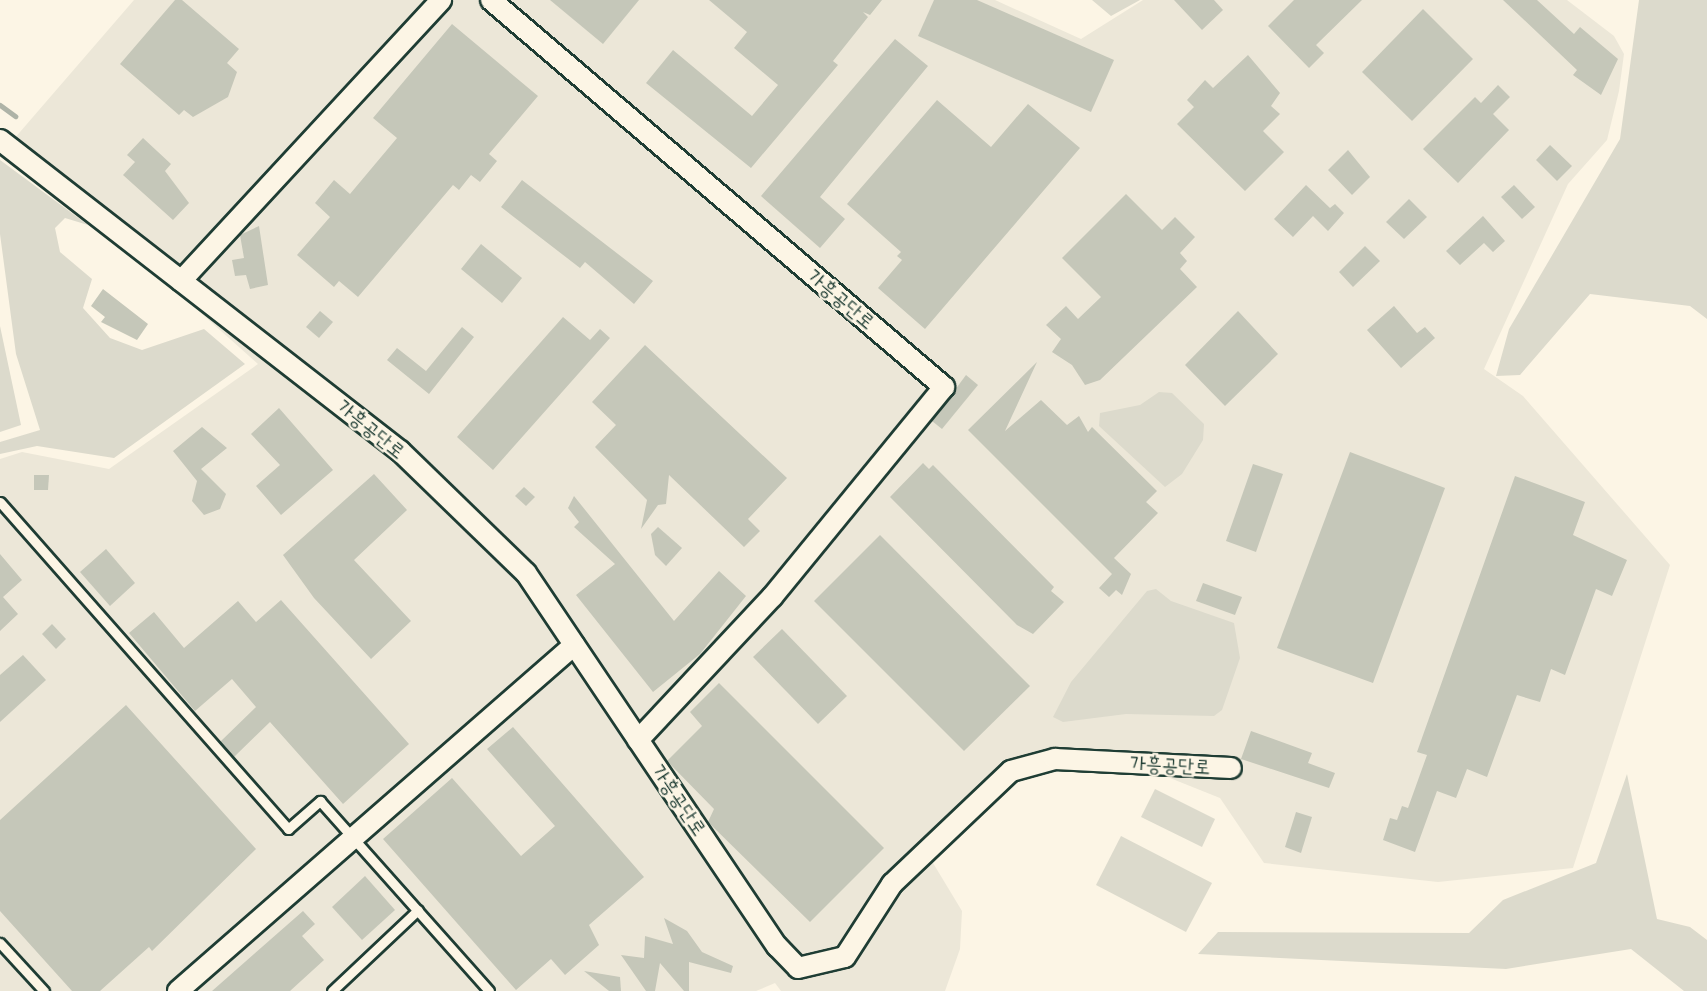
<!DOCTYPE html>
<html>
<head>
<meta charset="utf-8">
<style>
	body { margin:0 }
	#map { position:relative; width:1707px; height:991px; overflow:hidden; background:#fcf5e5; font-family:"Comic Neue","Poor Story",sans-serif }
	div>[style] { position:absolute }
	[style*='--x'] { left:calc(var(--x)*1px); top:calc(var(--y)*1px); width:calc(var(--w)*1px); rotate:calc(var(--a)*1deg) }
	.built>* { inset:0; background:#ece7d8 }
	.green>* { inset:0; background:#dcdacc }
	.stream>* { height:5px; margin:-2.5px; padding:0 2.5px; transform-origin:2.5px; border-radius:2.5px; background:#aeb3a7 }
	.building>* { inset:0; background:#c5c7b9 }
	.roads { filter:drop-shadow(2px 0 #1f3d34) drop-shadow(-2px 0 #1f3d34) drop-shadow(0 2px #1f3d34) drop-shadow(0 -2px #1f3d34) }
	.lane>* { height:9px; margin:-4.5px; padding:0 4.5px; transform-origin:4.5px; border-radius:4.5px; background:#fcf5e5 }
	.street>* { height:20px; margin:-10px; padding:0 10px; transform-origin:10px; border-radius:10px; background:#fcf5e5 }
	span { translate:-50% -50%; white-space:nowrap; text-align:center; line-height:1.15; -webkit-text-stroke:4.5px #fcf5e5; paint-order:stroke }
	.street-label { font-size:20px; color:#1f3d34 }
</style>
</head>
<body>
<div id="map">
	<div class="built">
		<div style="clip-path:polygon(134px 0,995px 0,1081px 39px,1143px 0,1567px 0,1614px 36px,1624px 54px,1619px 91px,1607px 140px,1568px 184px,1484px 369px,1523px 396px,1670px 565px,1573px 868px,1438px 882px,1264px 863px,1220px 798px,1165px 776px,1058px 765px,1011px 771px,933px 863px,962px 911px,960px 949px,945px 991px,781px 991px,775px 983px,756px 991px,0 991px,0 459px,22px 452px,109px 469px,258px 364px,127px 247px,1px 154px)"></div>
	</div>
	<div class="green">
		<div style="clip-path:polygon(1092px 0,1140px 0,1111px 16px)"></div>
		<div style="clip-path:polygon(1639px 0,1707px 0,1707px 319px,1690px 306px,1590px 294px,1520px 375px,1496px 376px,1509px 329px,1620px 139px)"></div>
		<div style="clip-path:polygon(0 160px,88px 225px,65px 218px,55px 228px,60px 252px,92px 279px,83px 308px,110px 338px,142px 350px,204px 329px,245px 364px,114px 458px,37px 446px,0 454px,0 442px,40px 430px,16px 354px,0 234px)"></div>
		<div style="clip-path:polygon(0 326px,21px 425px,0 432px)"></div>
		<div style="clip-path:polygon(1159px 392px,1172px 393px,1204px 424px,1203px 440px,1182px 474px,1165px 487px,1099px 426px,1100px 413px,1140px 405px)"></div>
		<div style="clip-path:polygon(1156px 589px,1171px 601px,1234px 623px,1240px 658px,1222px 710px,1214px 716px,1126px 714px,1063px 722px,1053px 717px,1071px 682px,1147px 591px)"></div>
		<div style="clip-path:polygon(1627px 774px,1657px 919px,1690px 927px,1707px 940px,1707px 991px,1684px 991px,1631px 949px,1506px 969px,1198px 954px,1218px 932px,1469px 933px,1503px 900px,1596px 863px)"></div>
		<div style="clip-path:polygon(1155px 789px,1215px 819px,1202px 847px,1141px 817px)"></div>
		<div style="clip-path:polygon(1121px 836px,1212px 883px,1186px 932px,1096px 885px)"></div>
	</div>
	<div class="stream">
		<div style="--x:0;--y:105;--w:19;--a:36"></div>
	</div>
	<div class="building">
		<div style="clip-path:polygon(175px 0,182px 0,239px 49px,227px 63px,237px 72px,228px 97px,193px 117px,184px 110px,179px 115px,120px 64px)"></div>
		<div style="clip-path:polygon(550px 0,639px 0,603px 44px)"></div>
		<div style="clip-path:polygon(709px 0,882px 0,870px 15px,863px 12px,868px 17px,833px 61px,838px 65px,751px 168px,646px 83px,673px 50px,752px 116px,778px 85px,734px 48px,747px 32px)"></div>
		<div style="clip-path:polygon(934px 0,977px 0,1114px 60px,1091px 112px,918px 36px)"></div>
		<div style="clip-path:polygon(1174px 0,1214px 0,1223px 10px,1202px 30px)"></div>
		<div style="clip-path:polygon(1294px 0,1362px 0,1316px 45px,1324px 53px,1309px 68px,1268px 26px)"></div>
		<div style="clip-path:polygon(1503px 0,1537px 0,1574px 34px,1580px 27px,1618px 59px,1601px 95px,1573px 75px,1577px 70px)"></div>
		<div style="clip-path:polygon(1423px 9px,1473px 59px,1412px 121px,1362px 72px)"></div>
		<div style="clip-path:polygon(452px 24px,538px 96px,489px 154px,497px 161px,480px 182px,471px 175px,459px 190px,453px 185px,358px 297px,339px 281px,334px 287px,297px 255px,330px 217px,315px 203px,334px 180px,350px 194px,397px 138px,373px 118px)"></div>
		<div style="clip-path:polygon(895px 39px,928px 66px,820px 197px,845px 219px,820px 248px,761px 196px)"></div>
		<div style="clip-path:polygon(1248px 55px,1280px 93px,1271px 106px,1280px 114px,1263px 131px,1284px 152px,1245px 191px,1177px 124px,1194px 107px,1187px 100px,1205px 80px,1213px 88px)"></div>
		<div style="clip-path:polygon(1498px 85px,1510px 97px,1493px 114px,1509px 130px,1458px 183px,1423px 149px,1475px 97px,1481px 103px)"></div>
		<div style="clip-path:polygon(937px 100px,991px 147px,1028px 104px,1080px 148px,925px 329px,878px 288px,902px 260px,897px 256px,901px 252px,847px 204px)"></div>
		<div style="clip-path:polygon(143px 138px,171px 164px,165px 171px,189px 203px,173px 220px,123px 175px,135px 162px,127px 155px)"></div>
		<div style="clip-path:polygon(1550px 145px,1572px 166px,1557px 181px,1536px 160px)"></div>
		<div style="clip-path:polygon(1348px 150px,1370px 177px,1352px 195px,1328px 170px)"></div>
		<div style="clip-path:polygon(522px 180px,653px 281px,634px 304px,585px 262px,580px 268px,501px 207px)"></div>
		<div style="clip-path:polygon(1306px 185px,1330px 208px,1335px 204px,1344px 213px,1328px 231px,1313px 216px,1293px 237px,1274px 219px)"></div>
		<div style="clip-path:polygon(1514px 185px,1535px 207px,1522px 219px,1501px 197px)"></div>
		<div style="clip-path:polygon(1126px 194px,1162px 230px,1175px 217px,1195px 237px,1180px 253px,1187px 261px,1180px 269px,1197px 287px,1100px 380px,1085px 385px,1072px 365px,1052px 352px,1061px 339px,1046px 325px,1066px 306px,1078px 319px,1101px 297px,1062px 258px)"></div>
		<div style="clip-path:polygon(1409px 199px,1427px 217px,1404px 239px,1386px 222px)"></div>
		<div style="clip-path:polygon(1483px 216px,1505px 241px,1493px 252px,1484px 243px,1460px 265px,1446px 251px)"></div>
		<div style="clip-path:polygon(259px 226px,268px 285px,250px 289px,246px 275px,235px 276px,232px 260px,244px 258px,240px 235px)"></div>
		<div style="clip-path:polygon(481px 244px,522px 278px,502px 303px,461px 269px)"></div>
		<div style="clip-path:polygon(1365px 246px,1380px 261px,1353px 287px,1339px 272px)"></div>
		<div style="clip-path:polygon(103px 289px,148px 324px,137px 340px,101px 322px,105px 317px,91px 306px)"></div>
		<div style="clip-path:polygon(1394px 306px,1417px 333px,1425px 327px,1435px 338px,1401px 368px,1367px 330px)"></div>
		<div style="clip-path:polygon(320px 311px,333px 322px,319px 338px,306px 327px)"></div>
		<div style="clip-path:polygon(1238px 311px,1278px 354px,1225px 406px,1185px 365px)"></div>
		<div style="clip-path:polygon(563px 317px,590px 340px,600px 329px,610px 338px,493px 470px,457px 437px)"></div>
		<div style="clip-path:polygon(462px 327px,474px 337px,429px 394px,387px 360px,397px 348px,426px 371px)"></div>
		<div style="clip-path:polygon(645px 345px,787px 478px,748px 519px,760px 531px,744px 547px,669px 475px,666px 504px,658px 505px,641px 529px,647px 500px,595px 447px,616px 425px,592px 402px)"></div>
		<div style="clip-path:polygon(1037px 362px,1005px 431px,1041px 400px,1067px 425px,1079px 416px,1088px 432px,1092px 427px,1157px 491px,1146px 502px,1158px 513px,1114px 558px,1131px 574px,1122px 595px,1116px 590px,1109px 597px,1099px 588px,1112px 574px,968px 430px)"></div>
		<div style="clip-path:polygon(966px 375px,978px 385px,942px 429px,932px 421px)"></div>
		<div style="clip-path:polygon(279px 408px,333px 470px,281px 515px,256px 486px,280px 465px,251px 434px)"></div>
		<div style="clip-path:polygon(202px 427px,227px 448px,201px 469px,226px 494px,220px 509px,204px 515px,192px 501px,197px 481px,173px 451px)"></div>
		<div style="clip-path:polygon(1350px 452px,1445px 488px,1373px 683px,1277px 648px)"></div>
		<div style="clip-path:polygon(923px 463px,929px 469px,933px 465px,1054px 587px,1051px 591px,1064px 602px,1033px 634px,1017px 625px,890px 497px)"></div>
		<div style="clip-path:polygon(1253px 464px,1283px 474px,1256px 552px,1226px 541px)"></div>
		<div style="clip-path:polygon(374px 474px,407px 510px,354px 560px,411px 621px,371px 659px,314px 598px,283px 555px)"></div>
		<div style="clip-path:polygon(34px 475px,49px 475px,48px 490px,34px 490px)"></div>
		<div style="clip-path:polygon(1515px 476px,1585px 502px,1573px 535px,1627px 560px,1612px 596px,1596px 589px,1565px 675px,1551px 669px,1540px 702px,1517px 695px,1487px 777px,1467px 769px,1456px 798px,1437px 791px,1415px 852px,1383px 840px,1390px 818px,1397px 820px,1402px 806px,1408px 808px,1427px 755px,1417px 752px)"></div>
		<div style="clip-path:polygon(524px 487px,535px 497px,526px 506px,515px 496px)"></div>
		<div style="clip-path:polygon(574px 496px,674px 621px,719px 571px,746px 596px,700px 654px,653px 692px,576px 595px,615px 564px,574px 527px,579px 522px,568px 508px)"></div>
		<div style="clip-path:polygon(658px 527px,682px 548px,666px 566px,655px 555px,651px 534px)"></div>
		<div style="clip-path:polygon(880px 535px,1030px 686px,964px 751px,814px 601px)"></div>
		<div style="clip-path:polygon(106px 549px,135px 583px,110px 606px,80px 572px)"></div>
		<div style="clip-path:polygon(0 554px,22px 580px,3px 597px,18px 614px,0 631px)"></div>
		<div style="clip-path:polygon(1203px 583px,1242px 597px,1235px 615px,1196px 601px)"></div>
		<div style="clip-path:polygon(281px 600px,409px 744px,343px 804px,270px 722px,234px 757px,220px 742px,256px 707px,232px 679px,195px 711px,129px 633px,154px 612px,184px 648px,238px 601px,256px 622px)"></div>
		<div style="clip-path:polygon(52px 624px,66px 639px,56px 649px,42px 634px)"></div>
		<div style="clip-path:polygon(782px 629px,847px 696px,818px 724px,753px 657px)"></div>
		<div style="clip-path:polygon(23px 655px,46px 680px,0 722px,0 675px)"></div>
		<div style="clip-path:polygon(719px 683px,884px 848px,810px 922px,708px 822px,714px 809px,667px 761px,702px 726px,690px 712px)"></div>
		<div style="clip-path:polygon(126px 705px,256px 849px,152px 951px,149px 947px,100px 991px,72px 991px,0 911px,0 820px)"></div>
		<div style="clip-path:polygon(513px 727px,644px 877px,589px 925px,599px 945px,565px 975px,551px 959px,516px 990px,383px 839px,452px 778px,521px 856px,555px 826px,487px 749px)"></div>
		<div style="clip-path:polygon(1251px 731px,1312px 753px,1308px 763px,1335px 773px,1329px 788px,1241px 759px)"></div>
		<div style="clip-path:polygon(1296px 812px,1312px 817px,1301px 853px,1285px 847px)"></div>
		<div style="clip-path:polygon(365px 876px,395px 910px,362px 940px,332px 907px)"></div>
		<div style="clip-path:polygon(303px 911px,315px 924px,302px 936px,324px 960px,290px 991px,212px 991px)"></div>
		<div style="clip-path:polygon(664px 918px,687px 931px,702px 952px,733px 966px,731px 973px,689px 962px,689px 991px,684px 991px,660px 963px,655px 991px,646px 991px,621px 955px,644px 958px,645px 936px,673px 944px)"></div>
		<div style="clip-path:polygon(584px 971px,620px 977px,621px 991px,609px 991px)"></div>
	</div>
	<div class="roads">
		<div class="lane">
			<div style="--x:0;--y:502;--w:436;--a:48.6"></div>
			<div style="--x:288;--y:829;--w:43;--a:-41.2"></div>
			<div style="--x:320;--y:801;--w:254;--a:48.3"></div>
			<div style="--x:0;--y:943;--w:65;--a:47.5"></div>
			<div style="--x:332;--y:991;--w:118;--a:-43.3"></div>
		</div>
		<div class="street">
			<div style="--x:491;--y:0;--w:596;--a:40.51"></div>
			<div style="--x:944;--y:387;--w:271;--a:129.3"></div>
			<div style="--x:772;--y:597;--w:196;--a:133.1"></div>
			<div style="--x:0;--y:140;--w:507;--a:37.87"></div>
			<div style="--x:400;--y:451;--w:175;--a:44.1"></div>
			<div style="--x:526;--y:573;--w:450;--a:56.1"></div>
			<div style="--x:777;--y:946;--w:30;--a:46"></div>
			<div style="--x:798;--y:968;--w:48;--a:-13.2"></div>
			<div style="--x:845;--y:957;--w:87;--a:-57.2"></div>
			<div style="--x:892;--y:884;--w:164;--a:-43.5"></div>
			<div style="--x:1011;--y:771;--w:46;--a:-15.3"></div>
			<div style="--x:1055;--y:759;--w:176;--a:2.9"></div>
			<div style="--x:181;--y:281;--w:383;--a:-47.2"></div>
			<div style="--x:178;--y:991;--w:526;--a:-41.14"></div>
		</div>
	</div>
	<div class="street-label">
		<span style="left:841px;top:299px;rotate:40deg">가흥공단로</span>
		<span style="left:371px;top:429px;rotate:39deg">가흥공단로</span>
		<span style="left:1170px;top:765px;rotate:3deg">가흥공단로</span>
		<span style="left:679px;top:800px;rotate:56deg">가흥공단로</span>
	</div>
</div>
</body>
</html>
